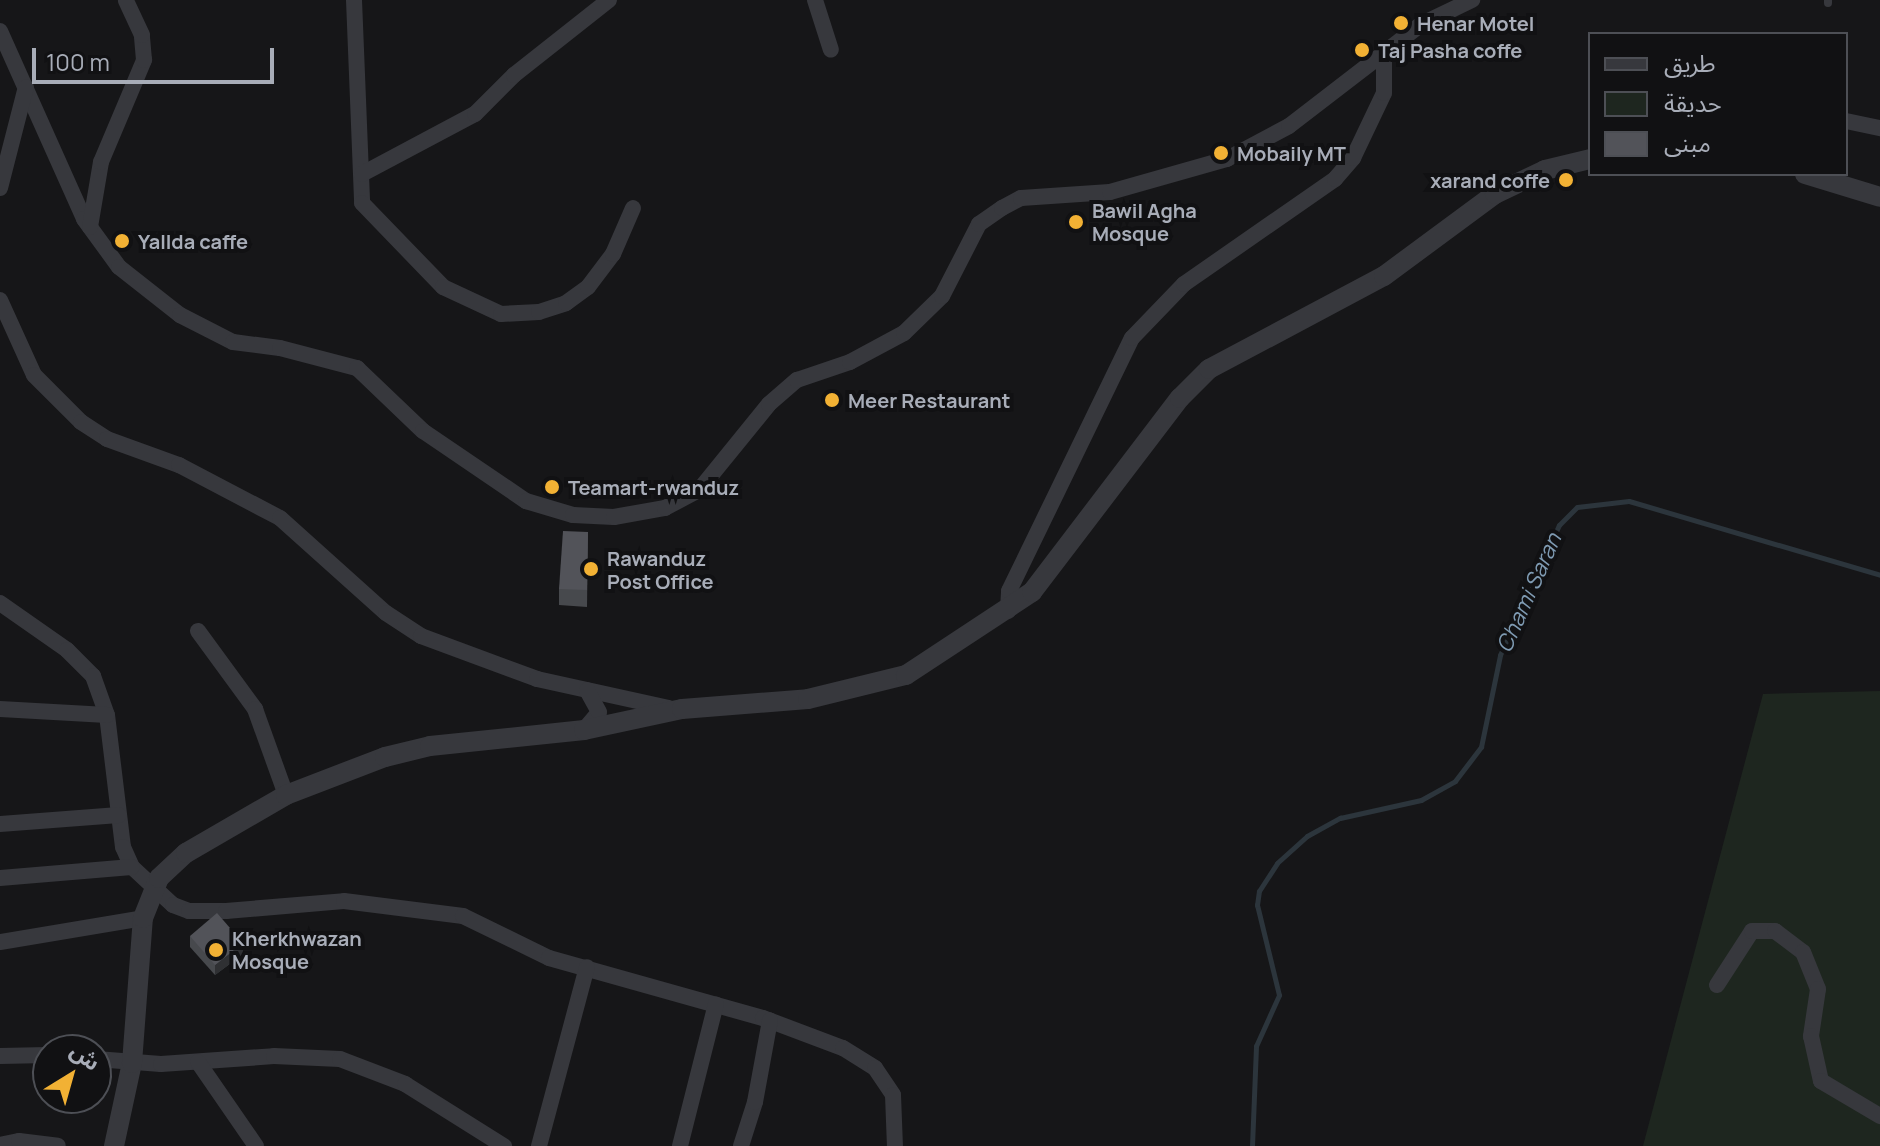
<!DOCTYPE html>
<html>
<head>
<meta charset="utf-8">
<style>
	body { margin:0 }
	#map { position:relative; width:1880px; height:1146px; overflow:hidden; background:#161618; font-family:Manrope,"Noto Sans Arabic",sans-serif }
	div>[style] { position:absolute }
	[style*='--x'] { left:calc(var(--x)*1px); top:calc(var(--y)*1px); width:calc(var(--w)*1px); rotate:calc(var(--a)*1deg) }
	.green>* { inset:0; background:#1e261f }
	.stream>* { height:5px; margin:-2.5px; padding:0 2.5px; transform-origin:2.5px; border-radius:2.5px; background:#2c353c }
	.service>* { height:8px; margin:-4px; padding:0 4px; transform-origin:4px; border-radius:4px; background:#37383d }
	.minor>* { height:16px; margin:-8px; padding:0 8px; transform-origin:8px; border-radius:8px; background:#37383d }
	.tertiary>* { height:20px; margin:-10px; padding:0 10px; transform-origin:10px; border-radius:10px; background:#37383d }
	.wall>* { inset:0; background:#47494d }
	.shaded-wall>* { inset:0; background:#2f3033 }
	.building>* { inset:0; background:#525359 }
	.dots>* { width:22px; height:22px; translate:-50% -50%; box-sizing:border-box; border:4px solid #111113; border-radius:50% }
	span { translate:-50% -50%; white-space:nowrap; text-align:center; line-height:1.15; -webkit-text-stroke:8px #111113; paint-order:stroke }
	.poi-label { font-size:20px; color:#a8adb8; font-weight:700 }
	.left { translate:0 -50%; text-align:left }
	.right { translate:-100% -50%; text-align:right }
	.water-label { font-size:22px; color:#7f9bb3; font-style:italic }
	.legend { position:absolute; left:1588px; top:32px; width:260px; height:144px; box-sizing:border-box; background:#111113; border:2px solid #4d4f55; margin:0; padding:10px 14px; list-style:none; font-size:24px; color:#a8adb8 }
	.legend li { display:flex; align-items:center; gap:16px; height:40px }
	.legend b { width:40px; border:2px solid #4d4f55 }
	.north { position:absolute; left:32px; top:1034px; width:80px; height:80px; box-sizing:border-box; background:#111113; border:2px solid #4d4f55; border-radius:50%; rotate:37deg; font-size:22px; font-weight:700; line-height:32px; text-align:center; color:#a8adb8 }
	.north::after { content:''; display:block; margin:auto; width:28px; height:36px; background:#f2b134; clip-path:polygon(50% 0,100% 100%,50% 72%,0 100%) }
	.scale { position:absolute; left:32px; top:48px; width:242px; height:36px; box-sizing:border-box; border:4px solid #a8adb8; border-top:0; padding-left:10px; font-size:24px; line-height:28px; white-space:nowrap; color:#a8adb8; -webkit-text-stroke:6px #111113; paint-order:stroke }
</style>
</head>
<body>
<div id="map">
	<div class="green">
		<div style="clip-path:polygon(1880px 691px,1880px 1146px,1643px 1146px,1763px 694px)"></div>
	</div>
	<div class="stream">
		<div style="--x:1252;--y:1146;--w:100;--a:-87.7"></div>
		<div style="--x:1256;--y:1046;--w:56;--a:-65.7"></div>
		<div style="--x:1279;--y:995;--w:93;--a:-103.7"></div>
		<div style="--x:1257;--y:905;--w:14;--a:-82"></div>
		<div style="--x:1259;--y:891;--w:33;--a:-57"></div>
		<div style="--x:1277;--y:863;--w:40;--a:-42"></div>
		<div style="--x:1307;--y:836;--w:38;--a:-29"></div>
		<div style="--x:1340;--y:818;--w:83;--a:-12.5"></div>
		<div style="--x:1421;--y:800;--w:39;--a:-29"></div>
		<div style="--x:1455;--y:781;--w:43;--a:-52.6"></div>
		<div style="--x:1481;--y:747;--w:94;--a:-78.3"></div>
		<div style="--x:1500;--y:655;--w:143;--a:-65.6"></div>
		<div style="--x:1559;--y:525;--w:25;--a:-45"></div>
		<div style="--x:1577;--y:507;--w:52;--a:-6.6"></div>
		<div style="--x:1629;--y:501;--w:262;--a:16.4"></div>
	</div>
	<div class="service">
		<div style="--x:1828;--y:3;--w:3;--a:-90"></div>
	</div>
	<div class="minor">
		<div style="--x:354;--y:0;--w:203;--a:87.7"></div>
		<div style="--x:362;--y:203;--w:117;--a:46"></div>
		<div style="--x:443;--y:287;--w:64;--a:25"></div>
		<div style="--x:501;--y:314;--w:38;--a:-3"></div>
		<div style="--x:539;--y:312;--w:28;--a:-18"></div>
		<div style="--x:566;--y:303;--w:27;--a:-36"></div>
		<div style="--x:588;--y:287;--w:41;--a:-52.9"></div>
		<div style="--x:613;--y:254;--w:50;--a:-66.5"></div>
		<div style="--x:815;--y:0;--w:52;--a:72.3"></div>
		<div style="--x:0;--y:31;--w:206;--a:65.9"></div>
		<div style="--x:84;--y:219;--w:59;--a:53.9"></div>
		<div style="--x:119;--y:267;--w:78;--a:38.2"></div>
		<div style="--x:180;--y:315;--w:59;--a:27"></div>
		<div style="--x:233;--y:342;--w:47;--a:7.3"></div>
		<div style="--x:280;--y:348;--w:80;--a:14.6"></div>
		<div style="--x:357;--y:368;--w:91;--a:43.7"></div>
		<div style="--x:423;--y:431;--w:125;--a:34.2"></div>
		<div style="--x:526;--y:501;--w:49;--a:16.6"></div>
		<div style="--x:573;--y:515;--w:41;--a:2.8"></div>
		<div style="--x:614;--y:517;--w:52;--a:-10"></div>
		<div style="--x:665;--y:508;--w:40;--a:-28"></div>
		<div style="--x:700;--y:489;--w:109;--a:-50.9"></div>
		<div style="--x:769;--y:404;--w:37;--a:-41"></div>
		<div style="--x:797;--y:380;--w:56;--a:-18.8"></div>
		<div style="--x:850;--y:362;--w:61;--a:-28.2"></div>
		<div style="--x:904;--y:333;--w:53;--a:-44.2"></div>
		<div style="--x:942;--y:296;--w:81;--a:-62.8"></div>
		<div style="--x:979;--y:224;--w:28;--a:-35"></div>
		<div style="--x:1002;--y:208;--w:21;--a:-28"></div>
		<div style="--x:1021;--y:198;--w:89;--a:-3.9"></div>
		<div style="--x:1110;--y:192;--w:122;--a:-15.8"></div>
		<div style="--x:1227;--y:159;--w:70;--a:-28"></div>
		<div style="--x:1289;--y:126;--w:165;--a:-37.6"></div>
		<div style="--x:1420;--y:25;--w:58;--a:-25.7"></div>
		<div style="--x:1846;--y:121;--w:35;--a:12"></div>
		<div style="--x:362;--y:174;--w:128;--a:-28"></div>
		<div style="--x:475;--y:114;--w:55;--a:-45"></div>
		<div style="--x:514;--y:75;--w:121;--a:-38.3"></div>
		<div style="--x:0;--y:188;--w:104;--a:-75.6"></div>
		<div style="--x:90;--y:227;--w:66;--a:-80.4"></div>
		<div style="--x:101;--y:162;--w:111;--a:-67.1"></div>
		<div style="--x:144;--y:60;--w:25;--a:-95"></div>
		<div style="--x:142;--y:35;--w:38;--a:-115"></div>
		<div style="--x:0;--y:300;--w:82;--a:65.6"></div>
		<div style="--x:34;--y:375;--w:66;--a:45"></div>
		<div style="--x:81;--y:422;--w:31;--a:33"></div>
		<div style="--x:107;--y:439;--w:77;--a:19.9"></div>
		<div style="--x:179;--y:465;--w:114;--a:27.7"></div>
		<div style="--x:280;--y:518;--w:142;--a:41.9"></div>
		<div style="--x:386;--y:613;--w:42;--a:33.3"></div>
		<div style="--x:421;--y:636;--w:124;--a:20.3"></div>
		<div style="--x:537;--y:679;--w:135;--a:12.4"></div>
		<div style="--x:0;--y:603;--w:82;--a:35"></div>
		<div style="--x:67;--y:650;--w:37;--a:45"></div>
		<div style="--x:93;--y:676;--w:41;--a:70.3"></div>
		<div style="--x:107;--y:715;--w:133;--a:83.1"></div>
		<div style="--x:123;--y:847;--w:22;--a:66"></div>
		<div style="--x:132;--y:867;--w:56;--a:42.8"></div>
		<div style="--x:173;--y:905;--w:17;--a:21"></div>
		<div style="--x:189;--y:911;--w:37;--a:0"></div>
		<div style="--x:226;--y:911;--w:118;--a:-4.8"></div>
		<div style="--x:344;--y:901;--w:120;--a:7.2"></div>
		<div style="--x:463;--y:916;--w:96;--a:26"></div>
		<div style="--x:549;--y:958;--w:222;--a:15.7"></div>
		<div style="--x:763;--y:1018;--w:85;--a:20.6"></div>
		<div style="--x:843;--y:1048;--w:38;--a:32"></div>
		<div style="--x:875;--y:1068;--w:32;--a:56"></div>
		<div style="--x:893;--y:1095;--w:51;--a:87.8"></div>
		<div style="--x:1008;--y:611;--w:20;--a:-87"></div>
		<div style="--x:1009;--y:591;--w:281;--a:-64.1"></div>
		<div style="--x:1132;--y:338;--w:75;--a:-46.1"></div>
		<div style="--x:1184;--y:284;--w:184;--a:-34.8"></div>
		<div style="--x:1335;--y:179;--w:28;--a:-49"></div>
		<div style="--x:1353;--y:158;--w:72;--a:-64.5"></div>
		<div style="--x:1384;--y:93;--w:39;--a:-90"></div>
		<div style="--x:198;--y:631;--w:97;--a:53.8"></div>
		<div style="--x:255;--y:709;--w:91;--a:70.2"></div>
		<div style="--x:0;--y:709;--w:107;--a:3.2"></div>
		<div style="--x:584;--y:730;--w:23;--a:-50"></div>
		<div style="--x:599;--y:712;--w:25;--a:-119"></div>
		<div style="--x:0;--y:824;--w:119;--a:-4.3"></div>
		<div style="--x:0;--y:878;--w:132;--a:-4.8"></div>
		<div style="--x:0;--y:942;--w:145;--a:-9.5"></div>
		<div style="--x:1717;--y:985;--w:64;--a:-57.1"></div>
		<div style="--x:1752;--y:931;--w:23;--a:0"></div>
		<div style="--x:1775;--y:931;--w:35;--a:37"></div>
		<div style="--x:1803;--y:952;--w:40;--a:68"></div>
		<div style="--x:1818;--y:989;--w:48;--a:98.5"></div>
		<div style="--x:1811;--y:1036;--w:46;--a:77.5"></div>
		<div style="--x:1821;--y:1081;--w:69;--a:30.7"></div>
		<div style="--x:0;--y:1056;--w:48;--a:-1.2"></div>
		<div style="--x:96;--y:1059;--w:65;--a:4.4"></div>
		<div style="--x:161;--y:1064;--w:113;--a:-4"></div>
		<div style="--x:274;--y:1056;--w:66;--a:2.6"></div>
		<div style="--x:340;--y:1059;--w:70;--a:21"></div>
		<div style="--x:405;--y:1084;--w:117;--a:32.1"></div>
		<div style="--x:198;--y:1062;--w:102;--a:55.4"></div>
		<div style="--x:0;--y:1145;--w:19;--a:-12"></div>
		<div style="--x:19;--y:1141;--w:39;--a:7"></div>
		<div style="--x:539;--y:1146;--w:185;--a:-75"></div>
		<div style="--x:680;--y:1146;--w:146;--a:-75.8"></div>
		<div style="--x:741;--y:1146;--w:46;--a:-72.3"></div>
		<div style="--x:755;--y:1102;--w:83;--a:-79.6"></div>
	</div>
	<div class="tertiary">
		<div style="--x:1805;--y:174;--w:78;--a:17"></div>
		<div style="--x:114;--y:1146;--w:85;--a:-77.8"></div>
		<div style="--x:132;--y:1063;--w:145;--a:-85.7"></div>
		<div style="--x:143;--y:918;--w:43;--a:-68.2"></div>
		<div style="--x:159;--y:878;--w:37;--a:-43"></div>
		<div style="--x:186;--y:853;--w:116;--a:-30.1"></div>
		<div style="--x:286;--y:795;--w:106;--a:-21"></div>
		<div style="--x:385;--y:757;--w:46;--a:-13.7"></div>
		<div style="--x:430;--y:746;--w:155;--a:-5.9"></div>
		<div style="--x:584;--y:730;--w:100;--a:-12.1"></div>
		<div style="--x:682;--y:709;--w:126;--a:-4.5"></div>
		<div style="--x:808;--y:699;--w:101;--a:-13.8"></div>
		<div style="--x:906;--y:675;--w:151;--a:-33.4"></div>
		<div style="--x:1032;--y:592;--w:244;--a:-52.7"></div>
		<div style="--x:1180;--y:398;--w:41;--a:-45"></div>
		<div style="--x:1209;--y:369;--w:198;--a:-28"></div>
		<div style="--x:1384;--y:276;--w:138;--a:-36.5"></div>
		<div style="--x:1495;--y:194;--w:55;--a:-25.6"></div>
		<div style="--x:1545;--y:170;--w:46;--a:-13.7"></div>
	</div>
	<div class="wall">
		<div style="clip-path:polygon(588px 532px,587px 607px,559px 605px,559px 589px)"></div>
		<div style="clip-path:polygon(190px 936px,243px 954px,215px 975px,190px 947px)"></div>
	</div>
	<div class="shaded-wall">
		<div style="clip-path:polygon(243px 943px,243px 954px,215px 975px,215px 965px)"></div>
	</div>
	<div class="building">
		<div style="clip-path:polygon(563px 531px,588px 532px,587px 590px,559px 589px)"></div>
		<div style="clip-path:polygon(217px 913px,243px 943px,215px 965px,190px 936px)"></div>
	</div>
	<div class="dots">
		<div style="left:1401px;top:23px;background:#f2b134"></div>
		<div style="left:1362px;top:50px;background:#f2b134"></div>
		<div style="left:1221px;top:153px;background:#f2b134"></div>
		<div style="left:1566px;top:180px;background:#f2b134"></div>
		<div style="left:1076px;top:222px;background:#f2b134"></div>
		<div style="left:122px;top:241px;background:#f2b134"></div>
		<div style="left:832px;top:400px;background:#f2b134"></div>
		<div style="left:552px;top:487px;background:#f2b134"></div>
		<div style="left:591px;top:569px;background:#f2b134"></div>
		<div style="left:216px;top:950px;background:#f2b134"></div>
	</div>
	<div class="poi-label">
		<span class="left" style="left:1417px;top:23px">Henar Motel</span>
		<span class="left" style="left:1378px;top:50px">Taj Pasha coffe</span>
		<span class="left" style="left:1237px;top:153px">Mobaily MT</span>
		<span class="right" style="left:1550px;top:180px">xarand coffe</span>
		<span class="left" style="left:1092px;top:222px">Bawil Agha<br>Mosque</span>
		<span class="left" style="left:138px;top:241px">Yallda caffe</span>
		<span class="left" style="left:848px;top:400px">Meer Restaurant</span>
		<span class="left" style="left:568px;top:487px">Teamart-rwanduz</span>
		<span class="left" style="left:607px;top:570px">Rawanduz<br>Post Office</span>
		<span class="left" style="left:232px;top:950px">Kherkhwazan<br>Mosque</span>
	</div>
	<div class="water-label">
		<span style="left:1529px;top:593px;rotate:-66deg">Chami Saran</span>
	</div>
	<ul class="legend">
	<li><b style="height:10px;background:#37383d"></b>طريق</li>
	<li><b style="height:22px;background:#1e261f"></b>حديقة</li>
	<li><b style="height:22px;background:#525359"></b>مبنى</li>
	</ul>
	<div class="north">ش</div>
	<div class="scale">100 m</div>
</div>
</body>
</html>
